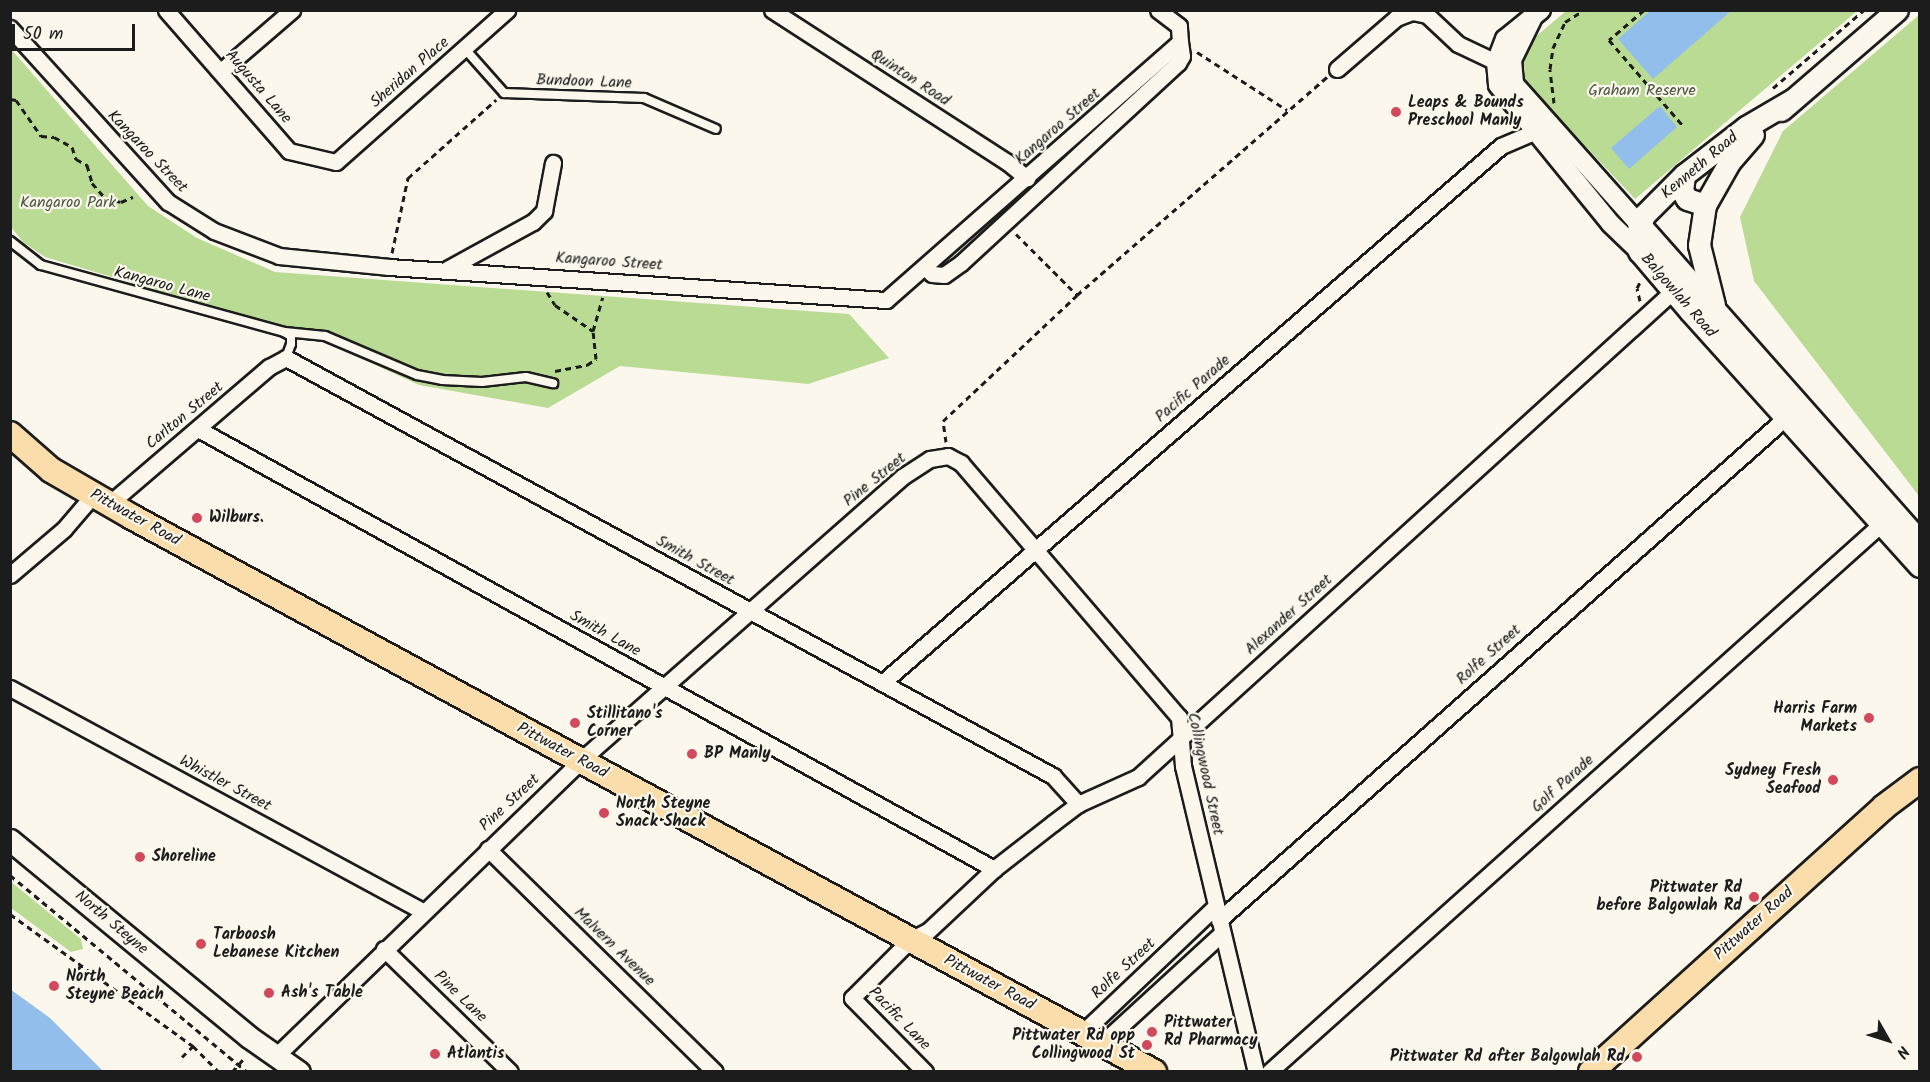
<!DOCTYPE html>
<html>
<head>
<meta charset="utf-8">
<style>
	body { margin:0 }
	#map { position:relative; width:1930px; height:1082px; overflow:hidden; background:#fbf7ec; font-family:Kalam,sans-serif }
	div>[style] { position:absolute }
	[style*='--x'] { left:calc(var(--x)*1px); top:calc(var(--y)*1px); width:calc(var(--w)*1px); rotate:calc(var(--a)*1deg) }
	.green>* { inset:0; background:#badb94 }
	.water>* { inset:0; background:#91beeb }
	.path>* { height:3px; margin-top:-1.5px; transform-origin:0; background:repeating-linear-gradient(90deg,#1c1c1c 0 6px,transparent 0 10.5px) }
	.roads { filter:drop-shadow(2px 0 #1c1c1c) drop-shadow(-2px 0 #1c1c1c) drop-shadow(0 2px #1c1c1c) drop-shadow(0 -2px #1c1c1c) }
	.service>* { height:8px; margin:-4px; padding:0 4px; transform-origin:4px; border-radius:4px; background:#fbf7ec }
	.minor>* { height:15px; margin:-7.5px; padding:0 7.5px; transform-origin:7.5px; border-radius:7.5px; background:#fbf7ec }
	.tertiary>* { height:18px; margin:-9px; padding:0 9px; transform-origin:9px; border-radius:9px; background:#fbf7ec }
	.secondary>* { height:21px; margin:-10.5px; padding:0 10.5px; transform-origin:10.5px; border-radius:10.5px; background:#fbf7ec }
	.primary>* { height:24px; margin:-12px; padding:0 12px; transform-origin:12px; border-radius:12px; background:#fbddab }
	.dots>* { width:16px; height:16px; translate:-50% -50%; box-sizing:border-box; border:3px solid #fbf7ec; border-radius:50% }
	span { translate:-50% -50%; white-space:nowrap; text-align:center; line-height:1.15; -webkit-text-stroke:4.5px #fbf7ec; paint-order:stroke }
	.street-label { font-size:16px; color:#1c1c1c }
	.park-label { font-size:16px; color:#4b5540 }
	.poi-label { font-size:16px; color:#1c1c1c; font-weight:700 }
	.left { translate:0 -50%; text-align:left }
	.right { translate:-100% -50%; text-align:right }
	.frame { position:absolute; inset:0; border:12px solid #1c1c1c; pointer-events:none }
	.north { position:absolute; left:1858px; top:1010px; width:60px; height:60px; -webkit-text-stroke:4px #fbf7ec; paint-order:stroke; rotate:129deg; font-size:16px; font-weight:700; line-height:24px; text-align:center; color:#1c1c1c }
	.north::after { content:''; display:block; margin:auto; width:21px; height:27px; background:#1c1c1c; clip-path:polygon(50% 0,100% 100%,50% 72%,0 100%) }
	.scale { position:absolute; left:12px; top:24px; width:123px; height:27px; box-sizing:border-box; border:3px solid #1c1c1c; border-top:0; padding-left:8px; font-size:18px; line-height:21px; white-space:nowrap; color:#1c1c1c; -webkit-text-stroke:4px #fbf7ec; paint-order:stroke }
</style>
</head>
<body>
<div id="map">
	<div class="green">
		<div style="clip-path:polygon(1566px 11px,1857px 11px,1635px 199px,1572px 132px,1568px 135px,1526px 93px,1518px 64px,1527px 44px)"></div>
		<div style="clip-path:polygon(1919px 15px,1919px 496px,1754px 281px,1740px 217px,1783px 131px)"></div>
		<div style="clip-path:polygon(10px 48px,148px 206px,197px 238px,275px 272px,849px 314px,889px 358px,808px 384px,620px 366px,548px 408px,419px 385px,319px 339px,45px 257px,23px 242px,11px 227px)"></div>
		<div style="clip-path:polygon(10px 881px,81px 939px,83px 949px,71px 952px,11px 908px)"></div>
	</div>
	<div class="water">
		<div style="clip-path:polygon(1650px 11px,1650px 10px,1731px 11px,1653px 79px,1618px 39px)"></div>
		<div style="clip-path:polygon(1660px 106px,1677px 127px,1629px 169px,1611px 148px)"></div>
		<div style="clip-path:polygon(10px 989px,50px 1018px,103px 1071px,11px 1071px)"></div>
	</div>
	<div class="path">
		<div style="--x:1644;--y:10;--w:46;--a:139.4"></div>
		<div style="--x:1609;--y:40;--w:115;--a:49.2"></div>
		<div style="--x:1197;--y:52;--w:107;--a:32.8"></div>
		<div style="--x:1773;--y:88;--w:120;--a:-40.6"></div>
		<div style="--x:10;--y:99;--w:6;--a:9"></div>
		<div style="--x:16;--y:100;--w:44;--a:55.2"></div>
		<div style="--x:41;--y:136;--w:13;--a:4"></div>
		<div style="--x:54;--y:137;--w:21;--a:29"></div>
		<div style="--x:72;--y:147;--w:13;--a:72"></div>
		<div style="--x:76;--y:159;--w:13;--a:29"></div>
		<div style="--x:87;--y:165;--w:19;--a:74"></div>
		<div style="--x:92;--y:183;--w:20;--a:49"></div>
		<div style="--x:105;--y:198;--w:16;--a:14"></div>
		<div style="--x:121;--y:202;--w:13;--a:-23"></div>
		<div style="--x:1554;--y:103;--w:34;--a:-97"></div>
		<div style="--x:1550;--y:69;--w:21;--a:-82"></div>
		<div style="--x:1553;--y:48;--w:29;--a:-65"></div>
		<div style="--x:1565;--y:22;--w:22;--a:-32"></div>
		<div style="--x:1016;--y:234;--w:86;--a:45"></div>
		<div style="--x:392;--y:253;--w:77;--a:-78"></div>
		<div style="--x:408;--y:178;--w:118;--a:-41.6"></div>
		<div style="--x:547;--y:292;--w:15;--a:58"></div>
		<div style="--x:555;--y:305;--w:46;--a:34.4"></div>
		<div style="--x:1640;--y:301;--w:13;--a:-103"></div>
		<div style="--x:1637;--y:288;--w:9;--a:-63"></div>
		<div style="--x:555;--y:371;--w:33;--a:-11"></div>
		<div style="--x:587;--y:365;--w:11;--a:-34"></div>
		<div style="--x:596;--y:359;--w:28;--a:-96"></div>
		<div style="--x:593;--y:331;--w:35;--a:-74"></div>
		<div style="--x:946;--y:442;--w:21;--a:-98"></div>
		<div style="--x:943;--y:421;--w:184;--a:-43.2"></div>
		<div style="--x:1077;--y:295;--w:332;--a:-41.1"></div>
		<div style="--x:10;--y:875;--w:308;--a:39.7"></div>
		<div style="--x:10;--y:914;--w:226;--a:35.8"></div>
		<div style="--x:193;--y:1046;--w:37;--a:45"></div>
		<div style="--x:71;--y:979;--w:17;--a:-54"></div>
		<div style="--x:182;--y:1057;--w:16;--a:-45"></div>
		<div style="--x:232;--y:1072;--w:20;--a:-49"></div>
	</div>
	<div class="roads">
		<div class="service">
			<div style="--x:465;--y:49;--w:59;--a:48.4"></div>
			<div style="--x:504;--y:93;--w:140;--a:2"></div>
			<div style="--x:644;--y:98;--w:78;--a:23.3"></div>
			<div style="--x:10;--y:241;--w:39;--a:38"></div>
			<div style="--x:41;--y:265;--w:252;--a:15.4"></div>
			<div style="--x:284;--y:332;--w:8;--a:30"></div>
			<div style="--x:291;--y:336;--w:8;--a:90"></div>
			<div style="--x:291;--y:344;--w:15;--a:110"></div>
			<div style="--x:285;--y:332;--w:40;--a:5.7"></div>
			<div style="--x:325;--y:336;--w:100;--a:23"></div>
			<div style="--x:417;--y:375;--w:25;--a:11"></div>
			<div style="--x:442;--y:380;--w:40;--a:2.9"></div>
			<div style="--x:482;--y:382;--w:44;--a:-6.5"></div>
			<div style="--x:526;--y:377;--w:28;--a:13"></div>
		</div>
		<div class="minor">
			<div style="--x:166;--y:10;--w:187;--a:48.9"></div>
			<div style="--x:289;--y:151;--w:48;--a:13.2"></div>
			<div style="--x:336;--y:162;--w:229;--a:-41.6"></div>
			<div style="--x:772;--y:10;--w:280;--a:32.9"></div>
			<div style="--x:1007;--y:162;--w:26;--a:39"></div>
			<div style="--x:10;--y:28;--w:235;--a:47.8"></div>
			<div style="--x:168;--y:202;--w:54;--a:32.2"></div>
			<div style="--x:214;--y:231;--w:70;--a:21"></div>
			<div style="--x:279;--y:256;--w:111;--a:5.7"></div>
			<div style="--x:389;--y:267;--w:498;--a:3.8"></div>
			<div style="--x:886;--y:300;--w:391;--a:-41.3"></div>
			<div style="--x:1180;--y:42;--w:16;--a:-94"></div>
			<div style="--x:1179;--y:26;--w:26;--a:-143"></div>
			<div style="--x:1337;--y:69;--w:78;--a:-40.8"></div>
			<div style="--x:1396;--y:18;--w:17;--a:-21"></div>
			<div style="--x:1412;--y:12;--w:15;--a:11"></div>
			<div style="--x:1427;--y:15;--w:42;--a:43.1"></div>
			<div style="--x:1458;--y:44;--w:42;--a:25.3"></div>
			<div style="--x:221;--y:71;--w:94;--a:-40.7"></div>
			<div style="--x:926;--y:268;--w:8;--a:45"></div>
			<div style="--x:932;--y:274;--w:12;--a:5"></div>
			<div style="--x:944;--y:275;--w:21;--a:-35"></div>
			<div style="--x:961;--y:263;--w:295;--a:-42.7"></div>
			<div style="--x:1178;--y:63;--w:8;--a:-60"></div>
			<div style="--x:1182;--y:56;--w:14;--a:-98"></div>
			<div style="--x:447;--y:269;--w:98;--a:-28.7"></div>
			<div style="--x:533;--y:222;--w:16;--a:-45"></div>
			<div style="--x:544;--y:211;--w:49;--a:-79.4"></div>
			<div style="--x:198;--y:429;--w:910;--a:28.93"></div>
			<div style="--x:109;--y:504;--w:211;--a:-40.6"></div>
			<div style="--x:269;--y:367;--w:19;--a:-28"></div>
			<div style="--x:286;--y:358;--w:874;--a:28.59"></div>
			<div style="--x:1053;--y:776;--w:38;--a:48"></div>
			<div style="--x:10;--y:575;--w:71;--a:-40.4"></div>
			<div style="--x:64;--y:529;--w:45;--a:-49.5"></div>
			<div style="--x:882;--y:683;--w:819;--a:-40.94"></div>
			<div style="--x:1501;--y:146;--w:36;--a:-23"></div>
			<div style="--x:10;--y:688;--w:468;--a:28.4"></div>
			<div style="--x:488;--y:849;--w:318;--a:44.5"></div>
			<div style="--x:1219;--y:920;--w:755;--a:-41.56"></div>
			<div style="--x:384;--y:949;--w:176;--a:44.3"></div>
			<div style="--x:1082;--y:1033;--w:185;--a:-43.5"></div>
			<div style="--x:1101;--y:1044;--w:163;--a:-42.5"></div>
			<div style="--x:277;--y:1055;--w:422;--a:-44.1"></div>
			<div style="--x:580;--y:761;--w:429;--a:-41.4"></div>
			<div style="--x:902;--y:477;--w:33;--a:-33"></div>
			<div style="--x:930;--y:459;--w:18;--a:-9"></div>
			<div style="--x:948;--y:456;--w:15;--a:28"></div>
			<div style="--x:961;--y:463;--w:335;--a:49.4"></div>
			<div style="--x:1179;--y:717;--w:49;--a:85.3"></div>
			<div style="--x:1183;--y:766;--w:315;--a:76.6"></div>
			<div style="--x:925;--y:1072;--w:104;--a:-134.6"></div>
			<div style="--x:852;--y:998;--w:82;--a:-45"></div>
			<div style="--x:910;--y:940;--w:20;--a:-27"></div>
			<div style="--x:928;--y:931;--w:91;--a:-43.2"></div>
			<div style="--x:994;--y:869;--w:75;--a:-37.9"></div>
			<div style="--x:1053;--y:823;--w:31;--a:-37"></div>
			<div style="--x:1078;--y:804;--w:66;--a:-24.2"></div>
			<div style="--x:1138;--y:777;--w:723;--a:-42.25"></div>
			<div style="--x:1269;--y:1072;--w:821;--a:-41.84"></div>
		</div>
		<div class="tertiary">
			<div style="--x:1541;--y:10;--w:46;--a:141.1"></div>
			<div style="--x:1505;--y:39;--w:25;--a:111"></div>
			<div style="--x:1496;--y:62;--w:23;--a:85"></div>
			<div style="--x:1498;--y:85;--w:179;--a:50.9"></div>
			<div style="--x:1611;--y:224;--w:39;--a:44"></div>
			<div style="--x:1532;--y:19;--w:46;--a:116"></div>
			<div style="--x:1512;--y:60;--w:24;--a:85"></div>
			<div style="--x:1514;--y:84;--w:186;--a:48.3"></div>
		</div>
		<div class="secondary">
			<div style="--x:1792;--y:100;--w:53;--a:149.6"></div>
			<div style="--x:1746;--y:127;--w:78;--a:142.3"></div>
			<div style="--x:1684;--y:175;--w:57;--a:135"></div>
			<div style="--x:1644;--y:215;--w:25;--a:111"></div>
			<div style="--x:1635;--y:238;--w:14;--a:73"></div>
			<div style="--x:1639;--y:251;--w:79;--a:49.6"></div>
			<div style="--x:1690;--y:311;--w:343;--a:48"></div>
			<div style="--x:1781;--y:110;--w:153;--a:-40.8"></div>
			<div style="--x:1684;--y:175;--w:16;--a:97"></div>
			<div style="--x:1682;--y:191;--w:9;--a:58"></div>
			<div style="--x:1687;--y:199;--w:19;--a:18"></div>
			<div style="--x:1638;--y:223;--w:426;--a:48.5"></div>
			<div style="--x:1714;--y:305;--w:62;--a:-104"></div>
			<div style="--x:1699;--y:245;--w:40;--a:-81.5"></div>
			<div style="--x:1705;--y:205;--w:51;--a:-60.4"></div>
			<div style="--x:1730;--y:161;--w:35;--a:-49"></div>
			<div style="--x:10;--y:840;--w:310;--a:39.5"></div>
			<div style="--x:249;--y:1037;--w:61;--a:35"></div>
		</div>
		<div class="primary">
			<div style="--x:10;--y:434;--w:55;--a:41.3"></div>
			<div style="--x:51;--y:470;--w:94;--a:30.1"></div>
			<div style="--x:132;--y:517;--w:1163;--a:28.5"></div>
			<div style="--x:1591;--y:1072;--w:395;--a:-42.1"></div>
			<div style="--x:1884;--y:807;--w:45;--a:-36.9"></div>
		</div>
	</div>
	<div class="dots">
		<div style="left:1396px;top:112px;background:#d1495b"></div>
		<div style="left:197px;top:518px;background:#d1495b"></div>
		<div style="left:1869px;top:718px;background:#d1495b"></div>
		<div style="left:575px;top:723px;background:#d1495b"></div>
		<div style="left:692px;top:754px;background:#d1495b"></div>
		<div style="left:1833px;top:780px;background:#d1495b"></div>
		<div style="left:604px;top:813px;background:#d1495b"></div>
		<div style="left:140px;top:857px;background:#d1495b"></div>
		<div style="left:1754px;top:897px;background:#d1495b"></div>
		<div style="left:201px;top:944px;background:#d1495b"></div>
		<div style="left:54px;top:986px;background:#d1495b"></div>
		<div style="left:269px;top:993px;background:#d1495b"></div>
		<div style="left:1152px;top:1032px;background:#d1495b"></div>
		<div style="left:1147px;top:1045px;background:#d1495b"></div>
		<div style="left:435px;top:1054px;background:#d1495b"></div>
		<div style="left:1637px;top:1057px;background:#d1495b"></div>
	</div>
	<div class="street-label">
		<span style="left:410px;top:73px;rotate:-41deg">Sheridan Place</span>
		<span style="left:910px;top:78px;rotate:33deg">Quinton Road</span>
		<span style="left:584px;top:82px;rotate:2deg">Bundoon Lane</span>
		<span style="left:258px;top:87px;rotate:49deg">Augusta Lane</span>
		<span style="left:1058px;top:127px;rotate:-41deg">Kangaroo Street</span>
		<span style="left:147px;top:152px;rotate:46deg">Kangaroo Street</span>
		<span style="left:1700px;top:166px;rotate:-40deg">Kenneth Road</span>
		<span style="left:609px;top:262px;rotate:4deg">Kangaroo Street</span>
		<span style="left:162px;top:285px;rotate:15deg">Kangaroo Lane</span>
		<span style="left:1678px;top:296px;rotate:49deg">Balgowlah Road</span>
		<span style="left:1193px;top:389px;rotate:-41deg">Pacific Parade</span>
		<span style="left:185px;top:416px;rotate:-40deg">Carlton Street</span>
		<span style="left:875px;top:480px;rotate:-39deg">Pine Street</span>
		<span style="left:135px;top:518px;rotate:29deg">Pittwater Road</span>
		<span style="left:695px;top:561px;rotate:29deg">Smith Street</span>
		<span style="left:1289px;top:615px;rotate:-42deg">Alexander Street</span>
		<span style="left:605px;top:634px;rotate:29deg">Smith Lane</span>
		<span style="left:1489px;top:655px;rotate:-42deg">Rolfe Street</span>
		<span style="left:562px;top:751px;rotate:28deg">Pittwater Road</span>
		<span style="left:1205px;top:774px;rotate:78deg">Collingwood Street</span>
		<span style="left:225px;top:784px;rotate:28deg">Whistler Street</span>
		<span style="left:1563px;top:784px;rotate:-42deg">Golf Parade</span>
		<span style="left:510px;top:803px;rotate:-43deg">Pine Street</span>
		<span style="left:111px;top:923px;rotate:40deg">North Steyne</span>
		<span style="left:1754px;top:924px;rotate:-42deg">Pittwater Road</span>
		<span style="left:614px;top:947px;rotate:44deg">Malvern Avenue</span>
		<span style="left:1124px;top:969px;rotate:-43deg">Rolfe Street</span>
		<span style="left:989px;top:983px;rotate:28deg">Pittwater Road</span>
		<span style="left:460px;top:997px;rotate:44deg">Pine Lane</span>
		<span style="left:899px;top:1019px;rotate:46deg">Pacific Lane</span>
	</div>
	<div class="park-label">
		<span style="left:1642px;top:91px">Graham Reserve</span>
		<span style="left:68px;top:203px">Kangaroo Park</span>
	</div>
	<div class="poi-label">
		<span class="left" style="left:1408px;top:112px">Leaps &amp; Bounds<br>Preschool Manly</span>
		<span class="left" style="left:209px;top:518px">Wilburs.</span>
		<span class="right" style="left:1857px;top:718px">Harris Farm<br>Markets</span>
		<span class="left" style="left:587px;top:723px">Stillitano's<br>Corner</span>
		<span class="left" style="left:704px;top:754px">BP Manly</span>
		<span class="right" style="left:1821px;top:780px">Sydney Fresh<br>Seafood</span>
		<span class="left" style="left:616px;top:813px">North Steyne<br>Snack Shack</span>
		<span class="left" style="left:152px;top:857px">Shoreline</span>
		<span class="right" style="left:1742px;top:897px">Pittwater Rd<br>before Balgowlah Rd</span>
		<span class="left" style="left:213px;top:944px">Tarboosh<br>Lebanese Kitchen</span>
		<span class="left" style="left:66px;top:986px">North<br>Steyne Beach</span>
		<span class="left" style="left:281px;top:993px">Ash's Table</span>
		<span class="left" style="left:1164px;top:1032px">Pittwater<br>Rd Pharmacy</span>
		<span class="right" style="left:1135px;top:1045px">Pittwater Rd opp<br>Collingwood St</span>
		<span class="left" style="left:447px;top:1054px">Atlantis</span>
		<span class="right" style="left:1625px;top:1057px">Pittwater Rd after Balgowlah Rd</span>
	</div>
	<div class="frame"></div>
	<div class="north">N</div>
	<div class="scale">50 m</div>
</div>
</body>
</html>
